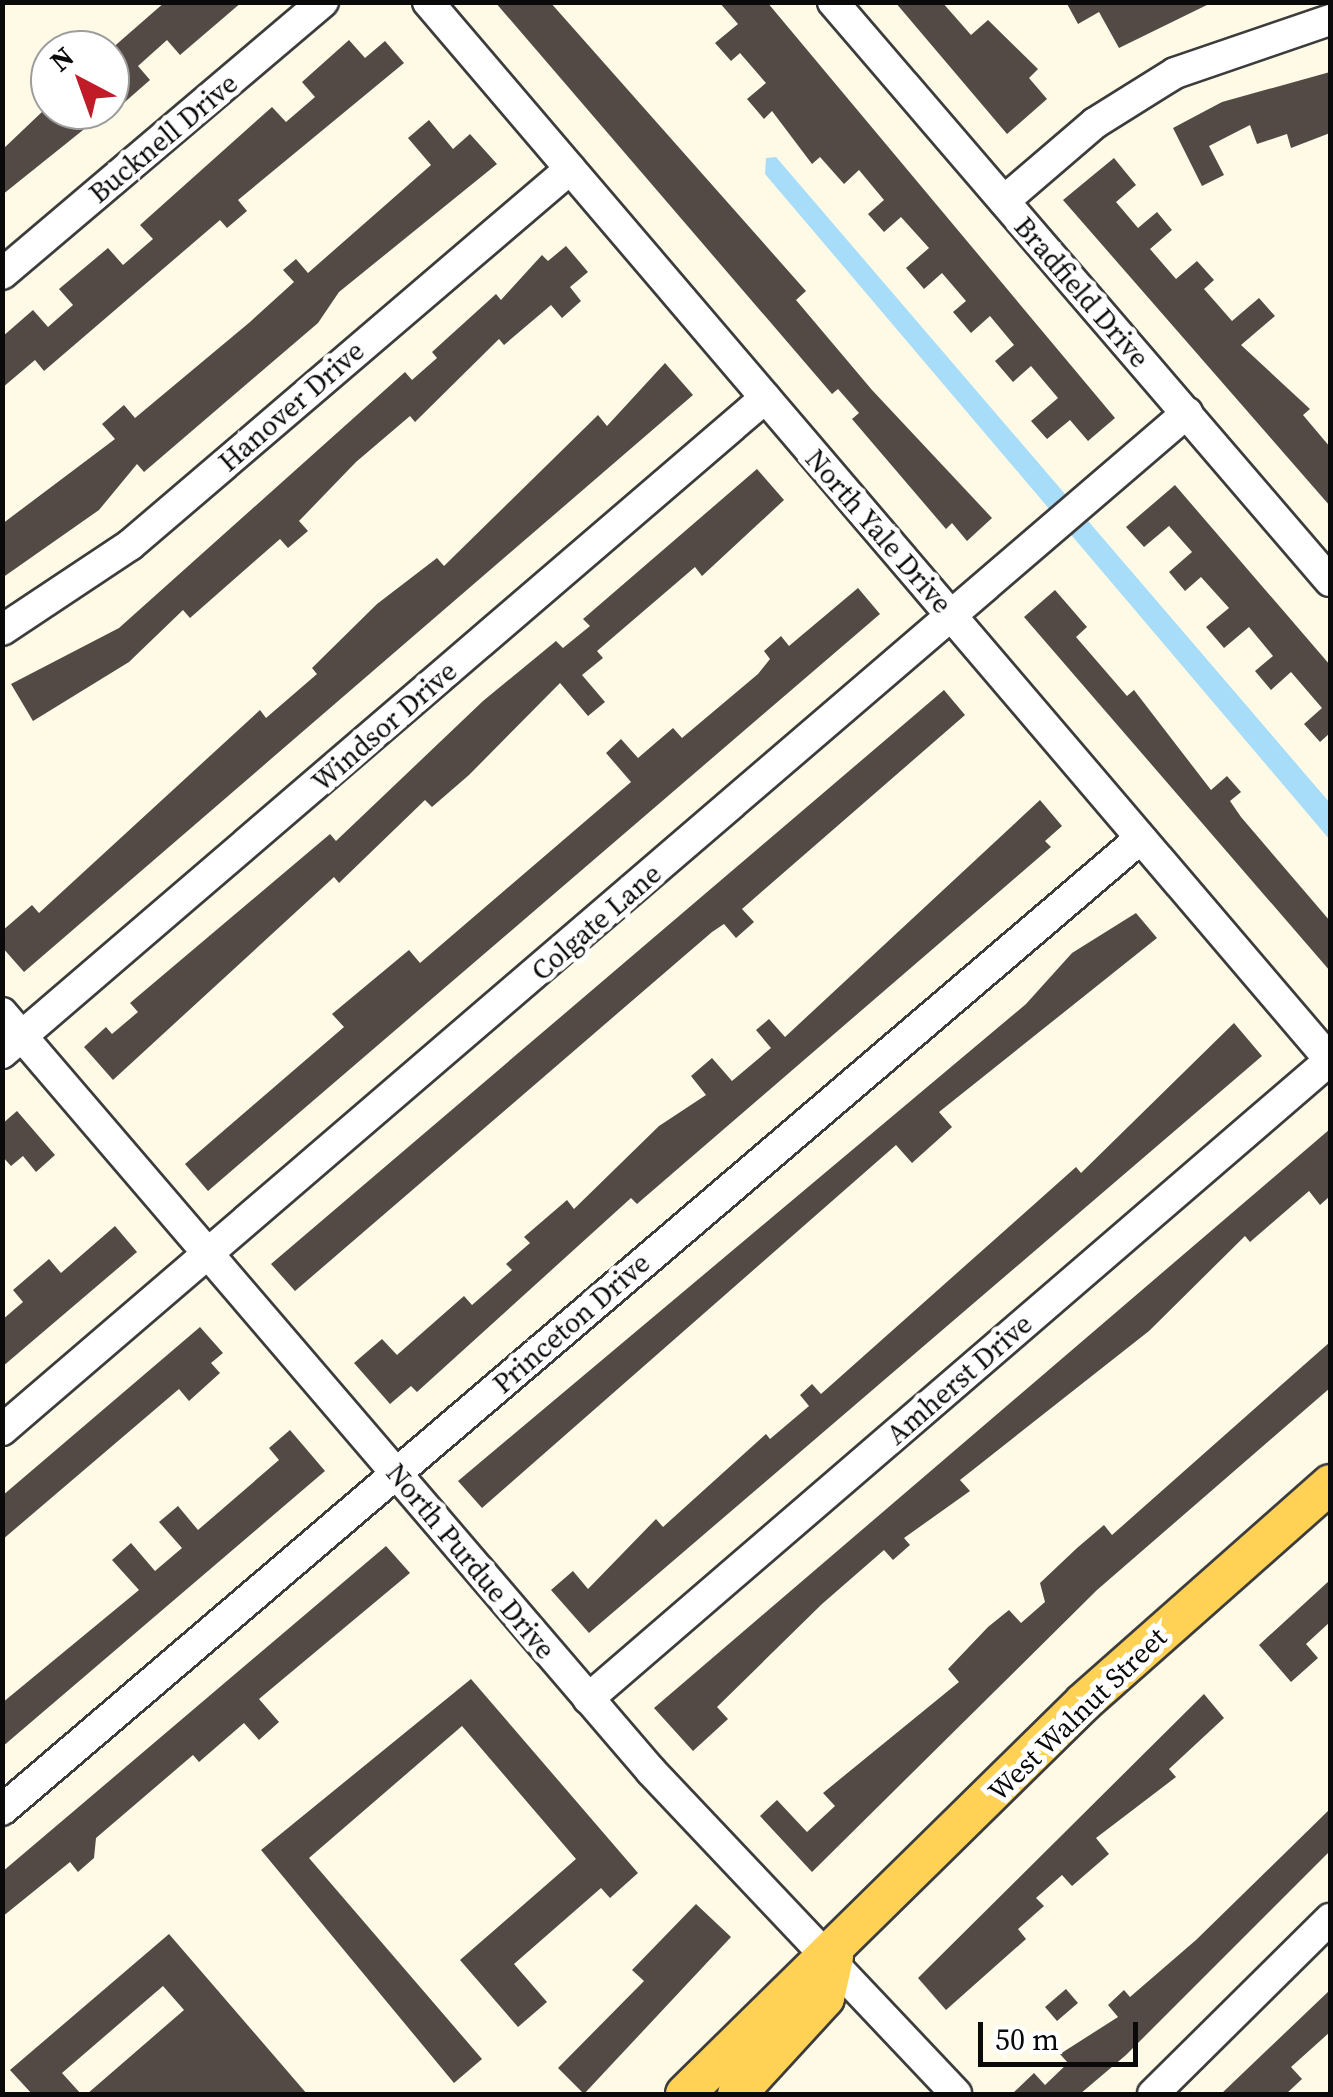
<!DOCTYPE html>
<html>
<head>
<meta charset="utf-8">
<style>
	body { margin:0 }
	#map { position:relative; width:1333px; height:2097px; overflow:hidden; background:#fffae6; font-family:"Source Serif 4",serif }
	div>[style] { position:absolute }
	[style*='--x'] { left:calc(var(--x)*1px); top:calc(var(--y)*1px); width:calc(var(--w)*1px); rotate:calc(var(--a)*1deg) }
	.water>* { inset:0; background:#a8ddfa }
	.building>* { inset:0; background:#534a46 }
	.roads { filter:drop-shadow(2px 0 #3d3d3d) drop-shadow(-2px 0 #3d3d3d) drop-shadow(0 2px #3d3d3d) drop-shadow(0 -2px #3d3d3d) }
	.minor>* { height:30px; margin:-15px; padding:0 15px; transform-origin:15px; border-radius:15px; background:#fff }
	.major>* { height:38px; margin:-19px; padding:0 19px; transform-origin:19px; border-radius:19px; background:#ffd256 }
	span { translate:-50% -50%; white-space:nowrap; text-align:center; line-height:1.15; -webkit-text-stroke:10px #fff; paint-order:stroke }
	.street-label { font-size:28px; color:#0a0a0a }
	.frame { position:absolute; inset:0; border:5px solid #0a0a0a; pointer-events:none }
	.north { position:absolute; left:30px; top:30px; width:100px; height:100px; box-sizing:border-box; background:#fff; border:2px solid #9d9d9d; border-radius:50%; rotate:319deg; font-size:28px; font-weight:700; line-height:40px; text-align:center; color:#0a0a0a }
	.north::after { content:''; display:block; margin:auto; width:35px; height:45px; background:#c01b27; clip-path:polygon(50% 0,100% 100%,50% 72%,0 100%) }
	.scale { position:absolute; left:978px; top:2022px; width:160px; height:45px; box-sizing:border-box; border:5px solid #0a0a0a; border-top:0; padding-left:12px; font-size:30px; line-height:35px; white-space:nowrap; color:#0a0a0a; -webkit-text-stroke:8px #fff; paint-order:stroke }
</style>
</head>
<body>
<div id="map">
	<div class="water">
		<div style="clip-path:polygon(776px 157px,1330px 803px,1330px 840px,765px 174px,766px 158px)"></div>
	</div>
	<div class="building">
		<div style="clip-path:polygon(165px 2px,242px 2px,180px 55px,167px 40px,138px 66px,150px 80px,110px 115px,110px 50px)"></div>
		<div style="clip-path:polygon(495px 2px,550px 2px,806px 291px,796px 300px,872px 390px,992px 518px,967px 541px,952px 523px,946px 529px,852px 419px,859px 413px,838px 389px,832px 394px)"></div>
		<div style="clip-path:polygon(719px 2px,767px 2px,1115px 418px,1088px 441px,1070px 420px,1047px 439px,1031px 421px,1058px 398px,1031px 366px,1013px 382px,995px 361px,1014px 345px,990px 316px,971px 333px,953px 312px,966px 301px,942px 273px,924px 289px,906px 268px,929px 248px,901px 217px,884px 232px,868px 214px,884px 200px,859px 170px,844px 184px,820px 157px,812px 164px,772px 111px,764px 119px,747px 99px,766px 83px,740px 53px,731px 61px,715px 43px,738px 24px)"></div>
		<div style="clip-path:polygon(895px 2px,942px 2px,971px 35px,988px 20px,1038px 69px,1029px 78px,1047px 99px,1007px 134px)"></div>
		<div style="clip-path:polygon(1066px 2px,1213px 2px,1119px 48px,1099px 12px,1078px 24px)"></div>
		<div style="clip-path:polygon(349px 40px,365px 58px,385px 41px,404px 63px,238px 200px,247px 211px,227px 228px,220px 220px,44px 371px,35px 360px,2px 388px,2px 337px,33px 310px,48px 327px,73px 305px,59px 289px,108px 248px,123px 265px,153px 239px,140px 225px,272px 107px,286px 122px,315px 97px,302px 82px)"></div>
		<div style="clip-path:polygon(1330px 72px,1330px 133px,1291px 148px,1287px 134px,1257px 144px,1250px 125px,1209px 146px,1224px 175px,1202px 186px,1173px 128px,1222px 102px)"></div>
		<div style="clip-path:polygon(44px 110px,108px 110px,2px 195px,2px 150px)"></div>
		<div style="clip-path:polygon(429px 120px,453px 149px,470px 134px,497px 164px,339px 292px,318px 323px,144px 472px,137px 464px,99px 510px,2px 578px,2px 524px,115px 439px,102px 424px,124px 405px,135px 418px,250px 322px,294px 282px,283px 270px,296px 259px,308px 273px,431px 165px,408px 138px)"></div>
		<div style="clip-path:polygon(1114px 158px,1136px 185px,1116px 202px,1138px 228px,1157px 212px,1172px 230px,1150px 249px,1176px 279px,1197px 261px,1214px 280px,1204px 289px,1232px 321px,1259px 298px,1275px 316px,1241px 345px,1310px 409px,1303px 415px,1330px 447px,1330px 506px,1063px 200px)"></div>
		<div style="clip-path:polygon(566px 246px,588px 272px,570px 287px,581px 301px,562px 318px,551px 305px,504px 345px,499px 339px,415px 422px,410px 416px,356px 462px,299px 521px,308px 531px,288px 548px,280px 539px,190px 618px,183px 610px,129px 662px,33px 721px,11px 684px,119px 628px,405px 372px,412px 380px,437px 358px,432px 352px,496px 294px,501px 300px,542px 255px,548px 261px)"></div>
		<div style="clip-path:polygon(665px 363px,693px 395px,24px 972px,2px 947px,2px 931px,32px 905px,39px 913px,260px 710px,266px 718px,317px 674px,312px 668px,377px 604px,437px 558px,444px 566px,598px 415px,607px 426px)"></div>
		<div style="clip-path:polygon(757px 469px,784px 500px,702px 576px,695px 567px,597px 651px,603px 658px,582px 675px,605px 702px,588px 716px,560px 683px,469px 775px,432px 807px,425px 800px,339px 883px,334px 877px,113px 1080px,84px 1047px,106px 1027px,112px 1034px,138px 1012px,130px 1003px,330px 834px,336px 841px,483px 701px,556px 641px,563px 648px,590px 626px,583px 619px)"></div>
		<div style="clip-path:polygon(1175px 485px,1330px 665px,1330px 733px,1320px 742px,1304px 724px,1322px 708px,1291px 672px,1271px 690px,1255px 671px,1273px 656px,1249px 627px,1224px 648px,1206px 627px,1229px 608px,1201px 577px,1185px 591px,1169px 572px,1192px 552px,1169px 526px,1144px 547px,1126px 527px)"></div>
		<div style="clip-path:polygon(858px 588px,880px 614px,208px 1191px,185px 1164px,344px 1027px,332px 1014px,409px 950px,420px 963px,631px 782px,606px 753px,621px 739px,638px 758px,673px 728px,682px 738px,758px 674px,770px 659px,764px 651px,781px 636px,789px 646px)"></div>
		<div style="clip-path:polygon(1055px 590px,1087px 627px,1076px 637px,1127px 696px,1134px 690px,1211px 790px,1227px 776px,1241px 792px,1230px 801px,1241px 817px,1330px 921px,1330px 971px,1024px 617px)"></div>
		<div style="clip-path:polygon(944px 690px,965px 715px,742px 909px,754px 922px,736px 938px,724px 924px,712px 932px,295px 1291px,271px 1264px)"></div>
		<div style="clip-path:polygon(1040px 800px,1062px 826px,1045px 841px,1051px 847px,637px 1204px,631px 1198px,417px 1392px,411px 1386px,390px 1404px,354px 1363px,382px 1339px,397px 1355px,464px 1296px,472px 1305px,512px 1270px,506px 1264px,530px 1243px,524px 1237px,567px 1200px,574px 1209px,659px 1126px,706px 1095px,691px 1076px,712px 1058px,732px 1081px,771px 1048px,756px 1030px,769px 1019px,785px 1037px)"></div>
		<div style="clip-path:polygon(1136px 913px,1157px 938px,939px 1112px,952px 1127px,912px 1163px,896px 1145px,482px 1508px,458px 1481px,1026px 1004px,1072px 953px)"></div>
		<div style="clip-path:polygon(1234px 1023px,1262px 1056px,589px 1633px,551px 1590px,573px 1571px,588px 1589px,656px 1519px,663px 1527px,766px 1434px,770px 1439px,809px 1406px,800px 1395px,812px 1384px,821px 1394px,1076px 1167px,1081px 1173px)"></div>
		<div style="clip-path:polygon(17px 1111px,55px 1155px,36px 1172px,23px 1156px,11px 1166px,2px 1156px,2px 1124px)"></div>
		<div style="clip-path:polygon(1330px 1129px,1330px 1196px,1320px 1205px,1309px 1191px,1250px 1242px,1245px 1236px,1149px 1331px,960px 1480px,970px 1491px,904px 1538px,910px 1545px,893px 1560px,884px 1550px,822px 1604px,717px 1707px,728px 1719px,693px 1751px,654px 1708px)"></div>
		<div style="clip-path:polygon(115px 1226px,137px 1252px,2px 1367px,2px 1320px,23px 1302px,13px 1290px,49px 1259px,61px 1273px)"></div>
		<div style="clip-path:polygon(200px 1327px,223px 1353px,211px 1363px,220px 1373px,189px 1401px,179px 1389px,2px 1540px,2px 1496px)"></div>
		<div style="clip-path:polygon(1330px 1342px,1330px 1388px,1097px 1590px,812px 1872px,760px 1816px,777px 1800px,807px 1832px,835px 1806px,823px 1793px,959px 1682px,948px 1669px,988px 1627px,1009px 1610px,1021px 1623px,1045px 1602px,1040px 1583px,1077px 1548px,1104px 1525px,1112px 1535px)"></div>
		<div style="clip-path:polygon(290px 1430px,325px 1471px,2px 1747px,2px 1703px,139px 1590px,112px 1560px,131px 1543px,155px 1571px,182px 1548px,159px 1522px,178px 1506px,198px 1530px,279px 1460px,269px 1448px)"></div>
		<div style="clip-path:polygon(386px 1546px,410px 1573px,259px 1699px,279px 1722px,259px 1740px,244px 1723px,199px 1762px,193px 1755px,96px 1838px,94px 1858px,78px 1872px,70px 1862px,2px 1917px,2px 1872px)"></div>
		<div style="clip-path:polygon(1330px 1580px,1330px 1622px,1306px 1644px,1318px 1658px,1291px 1682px,1259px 1645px)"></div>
		<div style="clip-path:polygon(471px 1679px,638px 1873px,610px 1898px,601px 1888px,514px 1964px,547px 2002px,518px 2027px,460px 1960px,576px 1859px,462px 1726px,309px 1858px,482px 2059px,454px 2083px,261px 1850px)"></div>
		<div style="clip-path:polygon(1204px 1694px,1224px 1718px,1169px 1769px,1176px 1777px,1096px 1838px,1109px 1854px,1072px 1886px,1062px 1875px,1036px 1898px,1044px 1906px,1018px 1929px,1026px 1939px,946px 2010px,918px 1978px)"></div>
		<div style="clip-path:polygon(1330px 1809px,1330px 1851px,1126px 2055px,1080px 2094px,1012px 2094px,1034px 2073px,1045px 2085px,1068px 2063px,1060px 2054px,1118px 2017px,1108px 2005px,1124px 1990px,1130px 1997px,1196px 1940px)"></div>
		<div style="clip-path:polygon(696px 1904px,731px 1937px,584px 2094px,558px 2068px,644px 1981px,632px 1970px)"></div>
		<div style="clip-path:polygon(169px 1934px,307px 2094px,87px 2094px,184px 2010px,163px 1986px,62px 2073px,81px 2094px,32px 2094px,10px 2070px)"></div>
		<div style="clip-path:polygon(1066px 1989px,1078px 2003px,1057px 2021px,1045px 2007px)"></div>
		<div style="clip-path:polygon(1330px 1990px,1330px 2032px,1291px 2067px,1302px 2079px,1286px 2094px,1221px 2094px)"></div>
	</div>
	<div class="roads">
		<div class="minor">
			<div style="--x:428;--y:2;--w:1390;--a:49.55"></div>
			<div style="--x:1330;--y:1060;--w:979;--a:139.27"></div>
			<div style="--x:833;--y:2;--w:763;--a:49.36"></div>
			<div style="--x:1004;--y:201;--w:120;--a:-40.6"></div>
			<div style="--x:1095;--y:123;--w:94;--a:-32"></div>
			<div style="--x:1175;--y:73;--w:164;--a:-18.9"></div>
			<div style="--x:2;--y:274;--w:421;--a:-40.3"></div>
			<div style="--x:2;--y:630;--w:154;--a:-33.6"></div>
			<div style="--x:130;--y:545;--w:579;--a:-40.52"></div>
			<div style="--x:2;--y:1013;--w:998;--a:49.43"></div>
			<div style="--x:651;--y:1771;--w:444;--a:46.6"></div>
			<div style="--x:2;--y:1053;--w:1006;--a:-40.64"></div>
			<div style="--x:2;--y:1430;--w:1562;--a:-40.64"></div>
			<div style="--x:2;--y:1810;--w:1497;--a:-40.48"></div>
			<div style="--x:1153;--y:2094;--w:249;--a:-44.7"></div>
		</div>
		<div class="major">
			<div style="--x:685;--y:2094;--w:559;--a:-44.49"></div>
			<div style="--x:1084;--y:1702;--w:329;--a:-41.5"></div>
			<div style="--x:737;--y:2094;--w:130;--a:-47.5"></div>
			<div style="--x:825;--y:1998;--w:42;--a:-77.6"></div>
		</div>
	</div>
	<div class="street-label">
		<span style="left:163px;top:138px;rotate:-40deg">Bucknell Drive</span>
		<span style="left:1082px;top:292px;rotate:49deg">Bradfield Drive</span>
		<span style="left:291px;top:406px;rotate:-41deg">Hanover Drive</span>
		<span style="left:879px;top:531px;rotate:49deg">North Yale Drive</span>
		<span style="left:384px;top:726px;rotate:-41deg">Windsor Drive</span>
		<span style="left:596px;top:922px;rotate:-41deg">Colgate Lane</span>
		<span style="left:571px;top:1323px;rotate:-41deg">Princeton Drive</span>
		<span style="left:959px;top:1379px;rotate:-41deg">Amherst Drive</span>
		<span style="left:471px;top:1561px;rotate:50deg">North Purdue Drive</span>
		<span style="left:1077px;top:1714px;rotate:-44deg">West Walnut Street</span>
	</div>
	<div class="frame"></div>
	<div class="north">N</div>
	<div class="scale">50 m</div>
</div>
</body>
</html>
